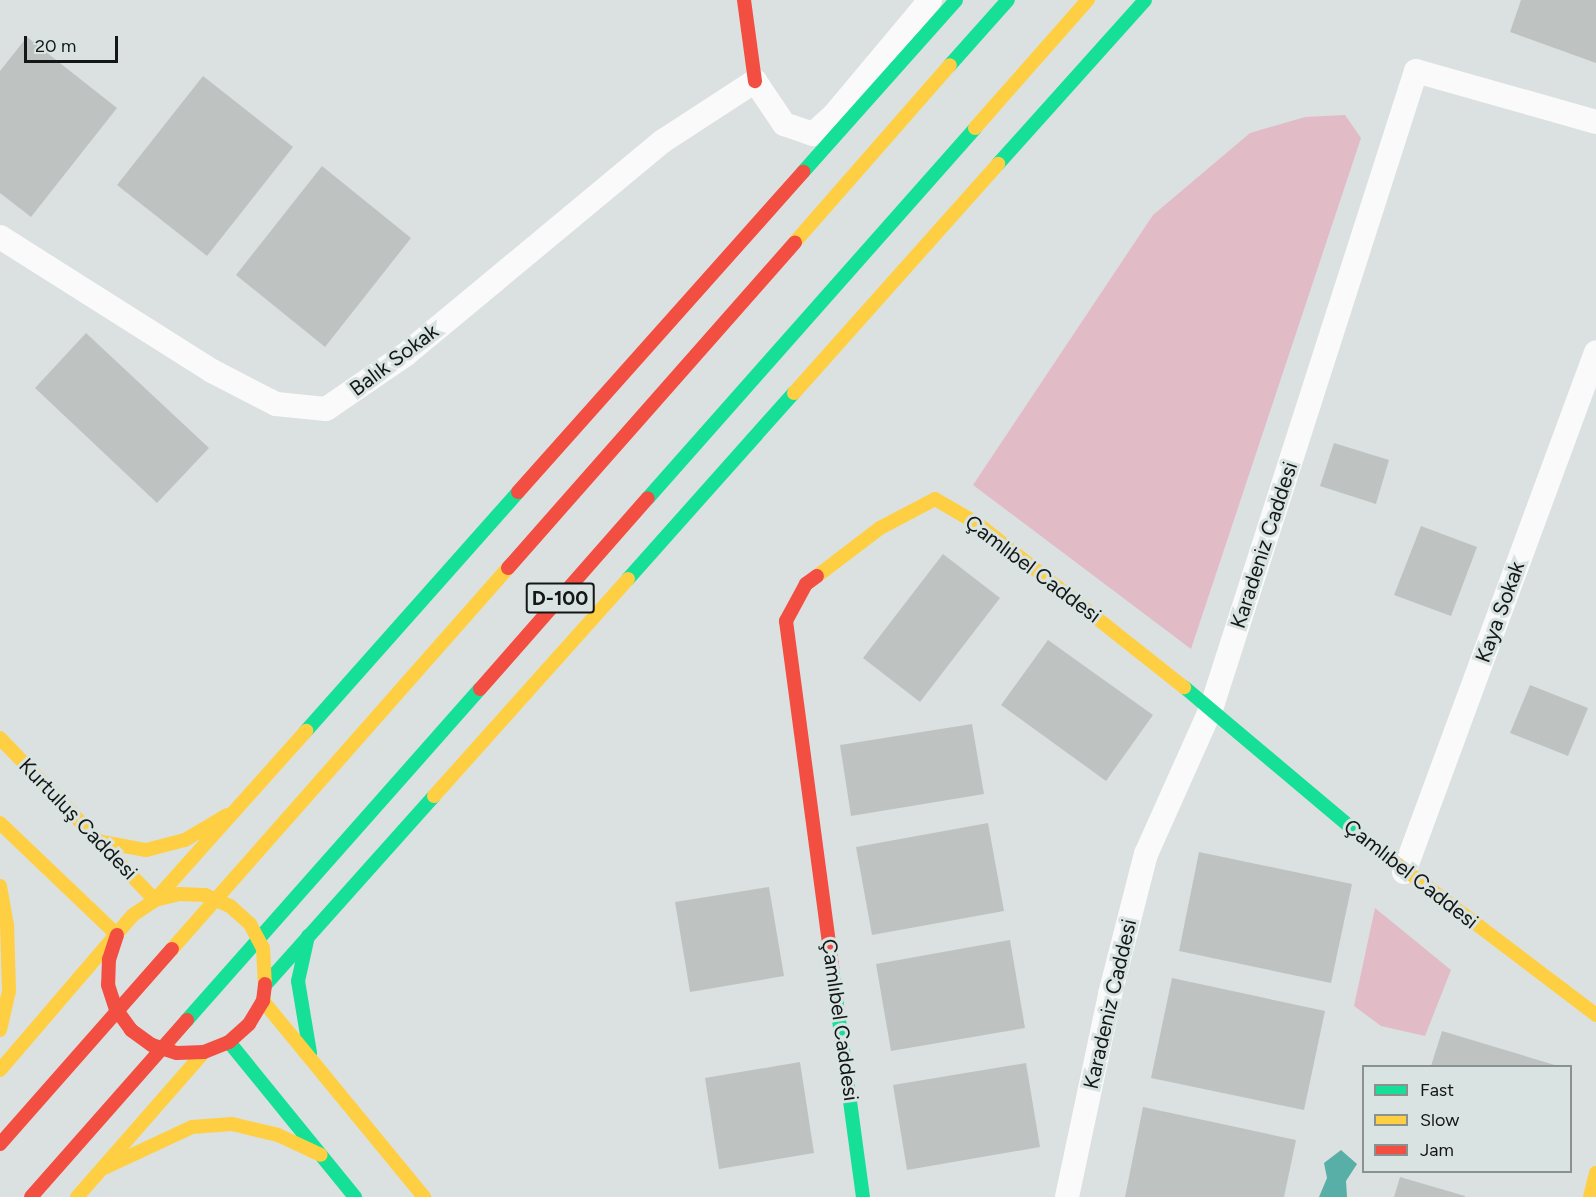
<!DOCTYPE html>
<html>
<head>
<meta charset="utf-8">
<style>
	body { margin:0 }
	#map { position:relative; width:1596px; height:1197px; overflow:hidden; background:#dbe1e0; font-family:Figtree,sans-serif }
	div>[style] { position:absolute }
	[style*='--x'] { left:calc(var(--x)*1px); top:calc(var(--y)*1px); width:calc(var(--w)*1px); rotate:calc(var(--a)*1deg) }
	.green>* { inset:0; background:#e1bcc7 }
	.water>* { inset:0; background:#57afa7 }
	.building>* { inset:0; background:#bec3c2 }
	.street>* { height:24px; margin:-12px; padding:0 12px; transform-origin:12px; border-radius:12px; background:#fafafa }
	.fast>* { height:14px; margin:-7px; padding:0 7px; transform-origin:7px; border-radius:7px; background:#16e098 }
	.slow>* { height:14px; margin:-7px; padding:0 7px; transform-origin:7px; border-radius:7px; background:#ffcf43 }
	.jam>* { height:14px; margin:-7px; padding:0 7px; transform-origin:7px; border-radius:7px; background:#f24e42 }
	span { translate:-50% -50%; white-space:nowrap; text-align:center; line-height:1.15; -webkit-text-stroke:6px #d9e3e1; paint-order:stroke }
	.shield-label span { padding:2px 4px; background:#d9e3e1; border:2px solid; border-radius:4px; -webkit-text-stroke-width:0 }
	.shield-label { font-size:20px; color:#131716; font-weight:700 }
	.street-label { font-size:21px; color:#131716 }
	.legend { position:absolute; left:1362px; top:1065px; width:210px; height:108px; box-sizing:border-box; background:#d9e3e1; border:2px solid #8a9190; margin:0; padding:8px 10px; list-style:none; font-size:18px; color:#131716 }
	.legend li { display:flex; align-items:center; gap:12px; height:30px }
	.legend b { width:30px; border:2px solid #8a9190 }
	.scale { position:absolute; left:24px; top:36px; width:94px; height:27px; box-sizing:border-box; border:3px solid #131716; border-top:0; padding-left:8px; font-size:18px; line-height:21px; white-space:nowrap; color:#131716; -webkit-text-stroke:4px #d9e3e1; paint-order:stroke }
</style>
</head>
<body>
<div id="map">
	<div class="green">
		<div style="clip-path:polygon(1345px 115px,1361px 138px,1191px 649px,973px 485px,1153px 215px,1250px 133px,1305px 117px)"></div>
		<div style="clip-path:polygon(1375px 908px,1451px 970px,1425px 1036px,1381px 1026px,1354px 1006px)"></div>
	</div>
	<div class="water">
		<div style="clip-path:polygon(1341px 1150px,1357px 1164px,1346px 1181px,1347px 1197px,1319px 1197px,1327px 1178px,1324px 1163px)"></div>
	</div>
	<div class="building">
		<div style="clip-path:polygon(1521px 0,1596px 0,1596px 63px,1510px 32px)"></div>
		<div style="clip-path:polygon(27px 37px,117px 108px,31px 217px,0 193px,0 71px)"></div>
		<div style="clip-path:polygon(203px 76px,293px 147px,207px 256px,117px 185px)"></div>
		<div style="clip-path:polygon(322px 166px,411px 238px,325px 347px,236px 275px)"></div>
		<div style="clip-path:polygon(86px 333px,209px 448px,157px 503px,35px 388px)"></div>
		<div style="clip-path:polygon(1334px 443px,1389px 460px,1376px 504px,1320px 486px)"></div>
		<div style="clip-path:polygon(1421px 526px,1477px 547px,1451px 616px,1394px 595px)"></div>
		<div style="clip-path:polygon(943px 554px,1000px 598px,920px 702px,863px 658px)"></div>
		<div style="clip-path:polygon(1048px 640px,1153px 715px,1106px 781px,1001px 705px)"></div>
		<div style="clip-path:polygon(1530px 685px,1588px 708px,1568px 756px,1510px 733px)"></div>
		<div style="clip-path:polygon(972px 724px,984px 794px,851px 816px,840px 745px)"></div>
		<div style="clip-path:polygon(988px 823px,1004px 911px,872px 935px,856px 847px)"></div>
		<div style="clip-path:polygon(1199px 852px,1352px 884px,1331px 983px,1179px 951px)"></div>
		<div style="clip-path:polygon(769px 887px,784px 976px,690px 992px,675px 902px)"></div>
		<div style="clip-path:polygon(1010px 940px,1025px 1028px,891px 1051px,876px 964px)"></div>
		<div style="clip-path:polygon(1172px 978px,1325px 1011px,1304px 1110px,1151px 1078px)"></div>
		<div style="clip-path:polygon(1442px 1031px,1558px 1066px,1431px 1066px)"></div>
		<div style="clip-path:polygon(800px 1062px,814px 1153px,719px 1169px,705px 1078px)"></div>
		<div style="clip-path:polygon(1026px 1063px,1040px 1147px,907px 1170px,893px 1085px)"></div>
		<div style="clip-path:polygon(1143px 1107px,1296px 1140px,1284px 1197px,1125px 1197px)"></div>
		<div style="clip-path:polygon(1400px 1177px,1465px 1196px,1465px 1197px,1394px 1197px)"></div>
	</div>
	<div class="street">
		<div style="--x:0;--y:237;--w:251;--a:32.3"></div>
		<div style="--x:212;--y:371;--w:72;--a:27.3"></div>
		<div style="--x:276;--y:404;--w:50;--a:5.7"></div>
		<div style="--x:326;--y:409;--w:96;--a:-34.4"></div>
		<div style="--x:405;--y:355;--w:335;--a:-39.7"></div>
		<div style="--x:663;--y:141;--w:110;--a:-33.1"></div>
		<div style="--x:755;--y:81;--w:52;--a:56"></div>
		<div style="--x:784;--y:124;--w:31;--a:19"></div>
		<div style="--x:813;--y:134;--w:28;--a:-42"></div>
		<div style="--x:834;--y:115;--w:150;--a:-50.1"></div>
		<div style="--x:1404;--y:872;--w:554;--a:-69.73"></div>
		<div style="--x:1067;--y:1197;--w:208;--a:-78"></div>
		<div style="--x:1110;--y:994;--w:145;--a:-75.6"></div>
		<div style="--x:1146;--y:854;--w:159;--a:-65.9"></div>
		<div style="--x:1211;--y:709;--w:670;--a:-72.19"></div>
		<div style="--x:1416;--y:71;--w:187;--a:15.8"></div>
	</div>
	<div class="fast">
		<div style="--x:950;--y:65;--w:87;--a:-48.3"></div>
		<div style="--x:998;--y:164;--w:220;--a:-48.1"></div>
		<div style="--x:803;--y:172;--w:230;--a:-48.3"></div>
		<div style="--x:648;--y:498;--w:494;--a:-48.5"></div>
		<div style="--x:628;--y:579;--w:249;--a:-48.3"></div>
		<div style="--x:1184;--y:687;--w:239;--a:40.1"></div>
		<div style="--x:306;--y:731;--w:319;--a:-48.4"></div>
		<div style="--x:308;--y:936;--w:46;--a:102.5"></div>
		<div style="--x:298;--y:981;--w:73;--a:80.5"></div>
		<div style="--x:832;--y:968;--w:231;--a:82.3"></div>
		<div style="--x:266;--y:984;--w:252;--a:-48.2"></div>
		<div style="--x:187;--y:1020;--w:442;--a:-48.5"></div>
		<div style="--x:229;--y:1042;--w:200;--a:50.9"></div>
	</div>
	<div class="slow">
		<div style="--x:975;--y:128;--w:171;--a:-48.6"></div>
		<div style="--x:795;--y:242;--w:235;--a:-48.8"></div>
		<div style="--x:794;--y:393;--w:307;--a:-48.3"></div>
		<div style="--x:817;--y:576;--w:79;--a:-37.3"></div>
		<div style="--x:880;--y:528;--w:62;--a:-27.8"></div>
		<div style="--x:935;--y:499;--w:50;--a:30.2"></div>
		<div style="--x:978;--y:524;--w:263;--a:38.4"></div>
		<div style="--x:0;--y:738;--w:224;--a:46.3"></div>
		<div style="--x:434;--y:796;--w:291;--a:-48.2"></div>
		<div style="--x:0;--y:823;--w:162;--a:43.7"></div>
		<div style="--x:1367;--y:841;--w:288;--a:37.2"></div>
		<div style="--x:102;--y:842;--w:45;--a:10.3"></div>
		<div style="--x:146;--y:850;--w:40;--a:-14.4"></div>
		<div style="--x:185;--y:840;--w:49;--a:-30.8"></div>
		<div style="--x:0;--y:886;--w:39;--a:80"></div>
		<div style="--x:7;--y:924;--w:67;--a:88.3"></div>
		<div style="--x:9;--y:991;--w:40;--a:103"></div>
		<div style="--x:155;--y:900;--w:227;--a:-48.2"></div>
		<div style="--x:172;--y:949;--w:508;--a:-48.59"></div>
		<div style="--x:263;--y:1001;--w:254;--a:50.6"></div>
		<div style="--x:0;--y:1070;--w:204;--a:-49.4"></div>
		<div style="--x:133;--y:915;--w:27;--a:-34"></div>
		<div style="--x:155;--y:900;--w:25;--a:-14"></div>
		<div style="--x:179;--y:894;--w:26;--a:2"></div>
		<div style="--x:205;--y:895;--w:27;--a:24"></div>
		<div style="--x:230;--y:906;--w:27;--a:42"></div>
		<div style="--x:250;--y:924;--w:27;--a:62"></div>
		<div style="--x:263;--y:948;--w:36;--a:87"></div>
		<div style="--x:102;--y:1169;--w:99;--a:-25"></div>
		<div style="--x:192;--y:1127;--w:40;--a:-4.3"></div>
		<div style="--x:232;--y:1124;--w:47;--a:13.4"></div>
		<div style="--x:278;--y:1135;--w:47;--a:24.9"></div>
		<div style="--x:77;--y:1197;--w:193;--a:-48.8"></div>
		<div style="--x:1590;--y:1197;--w:25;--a:-76"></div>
	</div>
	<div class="jam">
		<div style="--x:744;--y:0;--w:82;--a:82.3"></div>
		<div style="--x:518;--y:492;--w:429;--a:-48.3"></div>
		<div style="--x:508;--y:568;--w:434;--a:-48.6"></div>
		<div style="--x:817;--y:576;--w:14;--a:144"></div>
		<div style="--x:806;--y:584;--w:42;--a:118.4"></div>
		<div style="--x:786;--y:621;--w:350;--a:82.4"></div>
		<div style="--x:480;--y:689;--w:254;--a:-48.7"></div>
		<div style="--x:117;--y:935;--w:25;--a:108"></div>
		<div style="--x:109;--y:959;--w:26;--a:92"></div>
		<div style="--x:108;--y:985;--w:25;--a:72"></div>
		<div style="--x:116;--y:1009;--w:26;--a:54"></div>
		<div style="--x:131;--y:1030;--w:26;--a:36"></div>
		<div style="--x:152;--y:1045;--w:26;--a:18"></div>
		<div style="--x:177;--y:1053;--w:27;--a:-2"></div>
		<div style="--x:204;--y:1052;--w:27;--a:-22"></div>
		<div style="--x:229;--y:1042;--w:27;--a:-42"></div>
		<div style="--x:249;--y:1024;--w:27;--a:-59"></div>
		<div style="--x:263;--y:1001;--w:17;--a:-83"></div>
		<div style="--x:0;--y:1144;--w:260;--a:-48.6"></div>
		<div style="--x:31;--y:1197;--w:236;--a:-48.6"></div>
	</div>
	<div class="shield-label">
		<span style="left:560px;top:598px">D-100</span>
	</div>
	<div class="street-label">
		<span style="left:394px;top:360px;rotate:-37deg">Balık Sokak</span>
		<span style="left:1264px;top:545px;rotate:-72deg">Karadeniz Caddesi</span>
		<span style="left:1033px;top:569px;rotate:37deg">Çamlıbel Caddesi</span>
		<span style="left:1500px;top:612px;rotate:-70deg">Kaya Sokak</span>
		<span style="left:78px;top:819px;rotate:46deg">Kurtuluş Caddesi</span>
		<span style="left:1411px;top:874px;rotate:38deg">Çamlıbel Caddesi</span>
		<span style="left:1110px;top:1004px;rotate:-77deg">Karadeniz Caddesi</span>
		<span style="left:840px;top:1020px;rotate:82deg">Çamlıbel Caddesi</span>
	</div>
	<ul class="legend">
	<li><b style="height:8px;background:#16e098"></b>Fast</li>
	<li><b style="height:8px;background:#ffcf43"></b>Slow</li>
	<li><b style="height:8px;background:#f24e42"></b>Jam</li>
	</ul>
	<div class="scale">20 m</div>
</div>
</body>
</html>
